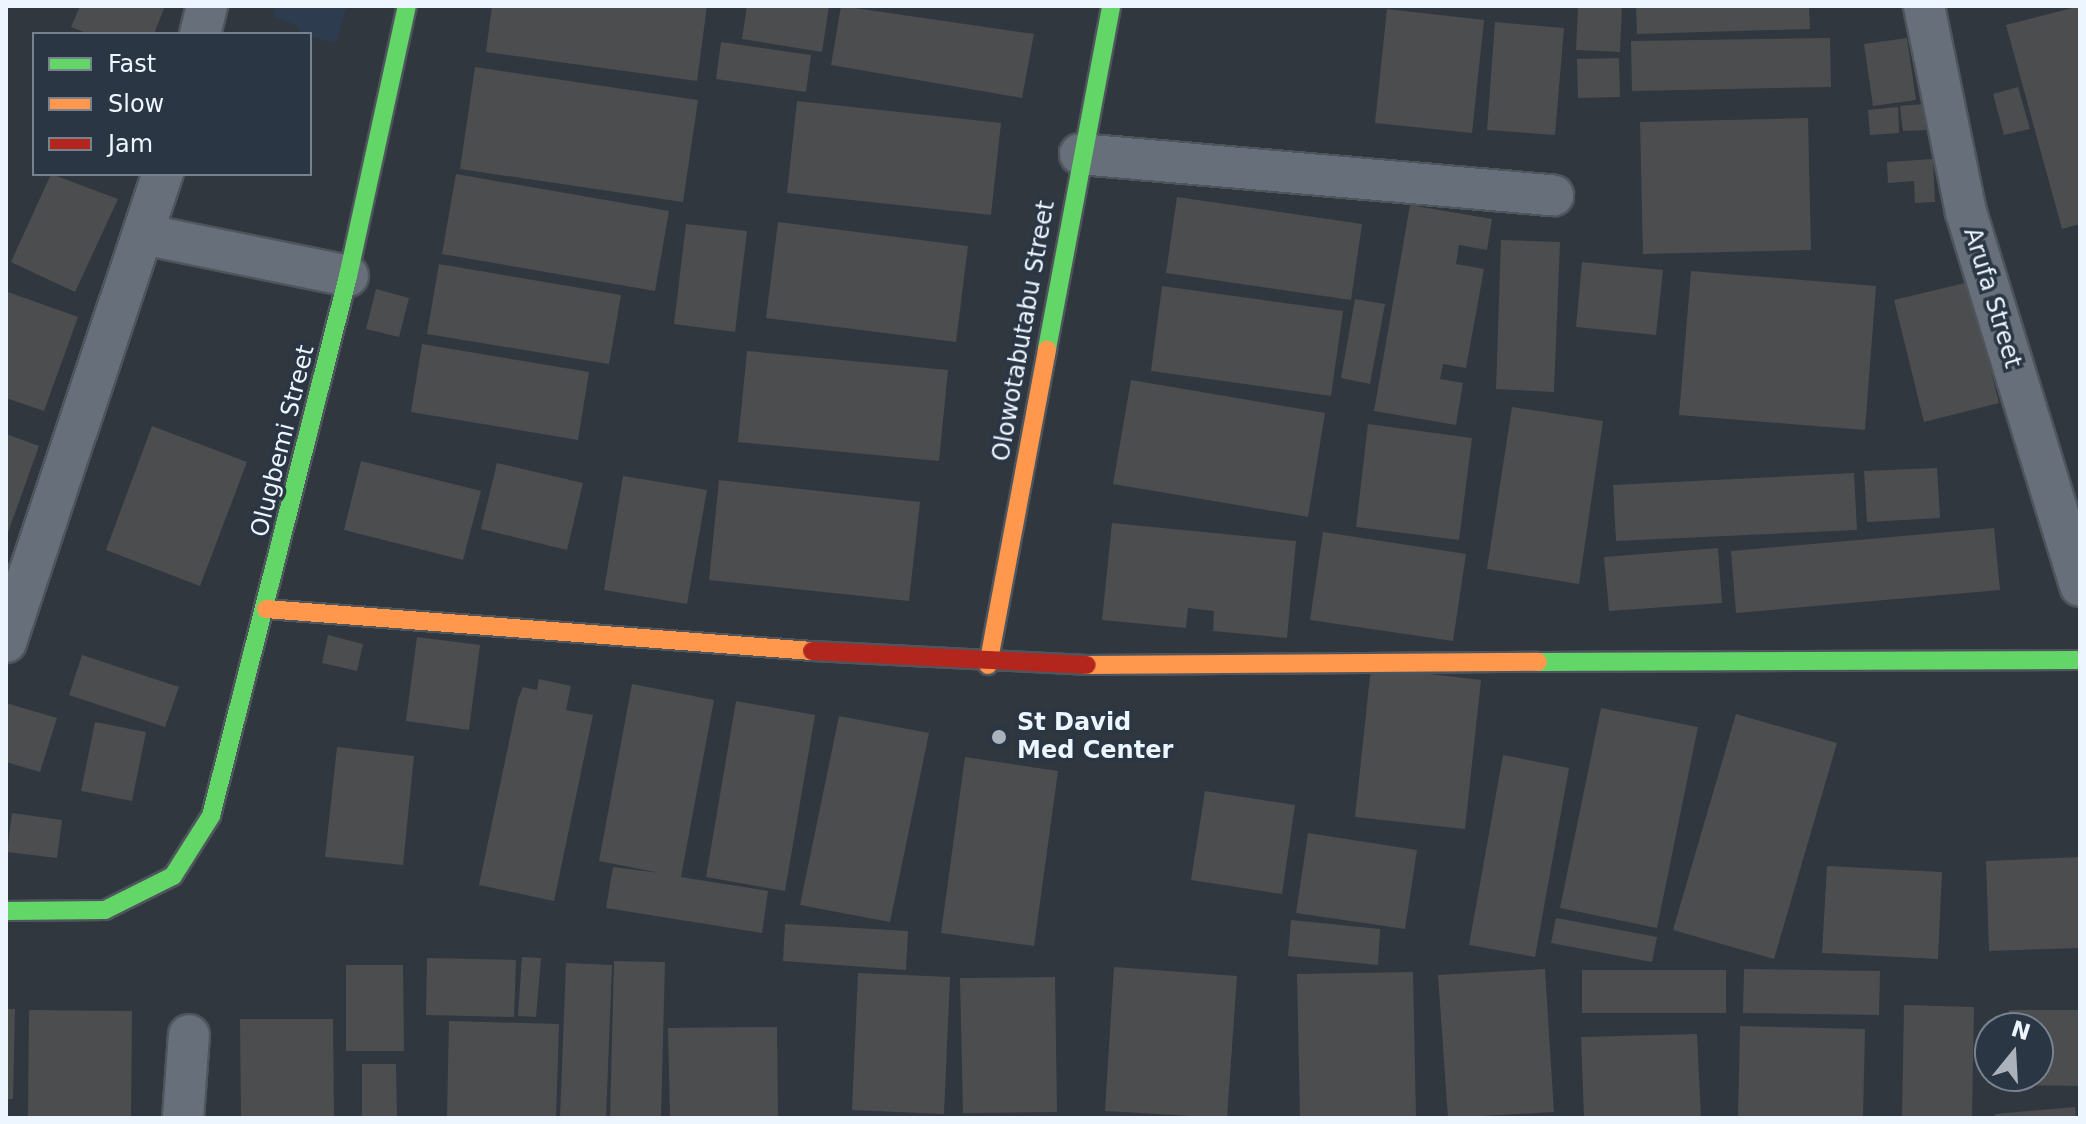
<!DOCTYPE html>
<html>
<head>
<meta charset="utf-8">
<style>
	body { margin:0 }
	#map { position:relative; width:2086px; height:1124px; overflow:hidden; background:#30373e; font-family:"DejaVu Sans",sans-serif }
	div>[style] { position:absolute }
	[style*='--x'] { left:calc(var(--x)*1px); top:calc(var(--y)*1px); width:calc(var(--w)*1px); rotate:calc(var(--a)*1deg) }
	.built>* { inset:0; background:#2d3c4e }
	.building>* { inset:0; background:#4c4d4f }
	.roads { filter:drop-shadow(2px 0 #4f555c) drop-shadow(-2px 0 #4f555c) drop-shadow(0 2px #4f555c) drop-shadow(0 -2px #4f555c) }
	.street>* { height:40px; margin:-20px; padding:0 20px; transform-origin:20px; border-radius:20px; background:#67707a }
	.fast>* { height:18px; margin:-9px; padding:0 9px; transform-origin:9px; border-radius:9px; background:#63d668 }
	.slow>* { height:18px; margin:-9px; padding:0 9px; transform-origin:9px; border-radius:9px; background:#ff974d }
	.jam>* { height:18px; margin:-9px; padding:0 9px; transform-origin:9px; border-radius:9px; background:#b3261e }
	.dots>* { width:22px; height:22px; translate:-50% -50%; box-sizing:border-box; border:4px solid #2a3644; border-radius:50% }
	span { translate:-50% -50%; white-space:nowrap; text-align:center; line-height:1.15; -webkit-text-stroke:7px #2a3644; paint-order:stroke }
	.street-label { font-size:24px; color:#edf5fe }
	.poi-label { font-size:24px; color:#edf5fe; font-weight:700 }
	.left { translate:0 -50%; text-align:left }
	.frame { position:absolute; inset:0; border:8px solid #edf5fe; pointer-events:none }
	.legend { position:absolute; left:32px; top:32px; width:280px; height:144px; box-sizing:border-box; background:#2a3644; border:2px solid #78828e; margin:0; padding:10px 14px; list-style:none; font-size:24px; color:#edf5fe }
	.legend li { display:flex; align-items:center; gap:16px; height:40px }
	.legend b { width:40px; border:2px solid #78828e }
	.north { position:absolute; left:1974px; top:1012px; width:80px; height:80px; box-sizing:border-box; background:#2a3644; border:2px solid #78828e; border-radius:50%; rotate:18deg; font-size:22px; font-weight:700; line-height:32px; text-align:center; color:#edf5fe }
	.north::after { content:''; display:block; margin:auto; width:28px; height:36px; background:#abb2bb; clip-path:polygon(50% 0,100% 100%,50% 72%,0 100%) }
</style>
</head>
<body>
<div id="map">
	<div class="built">
		<div style="clip-path:polygon(274px 6px,347px 6px,336px 43px,300px 34px,298px 26px,273px 17px)"></div>
	</div>
	<div class="building">
		<div style="clip-path:polygon(80px 6px,165px 6px,154px 34px,89px 34px,71px 27px)"></div>
		<div style="clip-path:polygon(492px 6px,707px 6px,697px 81px,486px 52px)"></div>
		<div style="clip-path:polygon(747px 6px,829px 6px,822px 52px,742px 39px)"></div>
		<div style="clip-path:polygon(841px 6px,1034px 34px,1022px 98px,831px 65px)"></div>
		<div style="clip-path:polygon(1578px 6px,1622px 6px,1620px 52px,1576px 50px)"></div>
		<div style="clip-path:polygon(1636px 6px,1809px 6px,1810px 29px,1637px 34px)"></div>
		<div style="clip-path:polygon(2080px 6px,2080px 224px,2062px 229px,2006px 25px)"></div>
		<div style="clip-path:polygon(1387px 9px,1484px 20px,1472px 133px,1375px 123px)"></div>
		<div style="clip-path:polygon(1495px 22px,1564px 28px,1555px 135px,1487px 130px)"></div>
		<div style="clip-path:polygon(1830px 38px,1831px 87px,1632px 91px,1631px 41px)"></div>
		<div style="clip-path:polygon(1907px 38px,1916px 100px,1873px 106px,1864px 44px)"></div>
		<div style="clip-path:polygon(721px 42px,811px 55px,806px 92px,716px 79px)"></div>
		<div style="clip-path:polygon(1619px 58px,1620px 97px,1578px 98px,1577px 59px)"></div>
		<div style="clip-path:polygon(475px 67px,698px 100px,683px 202px,460px 169px)"></div>
		<div style="clip-path:polygon(2018px 87px,2030px 129px,2004px 135px,1993px 94px)"></div>
		<div style="clip-path:polygon(797px 101px,1001px 123px,991px 215px,787px 193px)"></div>
		<div style="clip-path:polygon(1924px 104px,1926px 130px,1903px 131px,1900px 106px)"></div>
		<div style="clip-path:polygon(1898px 107px,1899px 133px,1870px 135px,1868px 110px)"></div>
		<div style="clip-path:polygon(1808px 118px,1811px 250px,1643px 254px,1640px 122px)"></div>
		<div style="clip-path:polygon(1933px 159px,1935px 202px,1915px 203px,1914px 181px,1888px 183px,1887px 162px)"></div>
		<div style="clip-path:polygon(51px 174px,118px 199px,75px 292px,11px 262px)"></div>
		<div style="clip-path:polygon(456px 174px,669px 211px,655px 291px,442px 254px)"></div>
		<div style="clip-path:polygon(1177px 197px,1362px 224px,1351px 300px,1166px 273px)"></div>
		<div style="clip-path:polygon(1410px 205px,1492px 219px,1487px 250px,1459px 245px,1456px 264px,1484px 269px,1466px 368px,1443px 364px,1440px 379px,1463px 383px,1456px 425px,1374px 411px)"></div>
		<div style="clip-path:polygon(778px 222px,968px 246px,956px 342px,766px 318px)"></div>
		<div style="clip-path:polygon(686px 224px,747px 231px,735px 332px,674px 324px)"></div>
		<div style="clip-path:polygon(1501px 240px,1560px 242px,1554px 392px,1496px 389px)"></div>
		<div style="clip-path:polygon(1582px 262px,1663px 270px,1656px 335px,1576px 327px)"></div>
		<div style="clip-path:polygon(439px 264px,621px 295px,609px 364px,427px 334px)"></div>
		<div style="clip-path:polygon(1691px 271px,1876px 286px,1865px 430px,1679px 415px)"></div>
		<div style="clip-path:polygon(1969px 282px,1999px 403px,1924px 422px,1894px 300px)"></div>
		<div style="clip-path:polygon(1162px 286px,1343px 311px,1331px 396px,1151px 371px)"></div>
		<div style="clip-path:polygon(376px 289px,409px 298px,399px 337px,366px 329px)"></div>
		<div style="clip-path:polygon(8px 292px,78px 317px,44px 411px,6px 398px)"></div>
		<div style="clip-path:polygon(1355px 299px,1385px 304px,1370px 384px,1341px 378px)"></div>
		<div style="clip-path:polygon(422px 344px,589px 372px,578px 440px,411px 412px)"></div>
		<div style="clip-path:polygon(747px 351px,948px 370px,939px 461px,738px 442px)"></div>
		<div style="clip-path:polygon(1131px 380px,1325px 413px,1308px 517px,1113px 484px)"></div>
		<div style="clip-path:polygon(1512px 407px,1603px 421px,1579px 584px,1487px 569px)"></div>
		<div style="clip-path:polygon(1368px 424px,1472px 438px,1459px 540px,1356px 527px)"></div>
		<div style="clip-path:polygon(152px 426px,247px 462px,200px 586px,106px 550px)"></div>
		<div style="clip-path:polygon(6px 434px,39px 446px,6px 538px)"></div>
		<div style="clip-path:polygon(361px 461px,481px 491px,463px 560px,344px 530px)"></div>
		<div style="clip-path:polygon(497px 463px,583px 483px,567px 550px,481px 529px)"></div>
		<div style="clip-path:polygon(1937px 468px,1940px 518px,1867px 522px,1864px 471px)"></div>
		<div style="clip-path:polygon(1854px 473px,1857px 530px,1616px 541px,1613px 485px)"></div>
		<div style="clip-path:polygon(623px 476px,707px 490px,687px 604px,604px 590px)"></div>
		<div style="clip-path:polygon(719px 480px,920px 502px,909px 601px,709px 580px)"></div>
		<div style="clip-path:polygon(1112px 523px,1296px 541px,1287px 638px,1213px 631px,1214px 611px,1188px 608px,1186px 628px,1102px 620px)"></div>
		<div style="clip-path:polygon(1994px 528px,2000px 590px,1736px 613px,1731px 551px)"></div>
		<div style="clip-path:polygon(1323px 532px,1466px 554px,1453px 641px,1310px 620px)"></div>
		<div style="clip-path:polygon(1718px 548px,1722px 603px,1609px 611px,1604px 557px)"></div>
		<div style="clip-path:polygon(328px 635px,363px 644px,357px 671px,322px 663px)"></div>
		<div style="clip-path:polygon(417px 637px,480px 645px,469px 730px,406px 721px)"></div>
		<div style="clip-path:polygon(82px 655px,179px 687px,165px 727px,69px 695px)"></div>
		<div style="clip-path:polygon(1371px 667px,1481px 680px,1465px 829px,1355px 817px)"></div>
		<div style="clip-path:polygon(539px 679px,571px 686px,566px 710px,593px 715px,554px 901px,479px 885px,518px 699px,523px 687px,537px 690px)"></div>
		<div style="clip-path:polygon(632px 684px,714px 700px,681px 877px,768px 891px,762px 933px,606px 908px,613px 867px,660px 873px,599px 861px)"></div>
		<div style="clip-path:polygon(736px 701px,815px 715px,785px 891px,706px 877px)"></div>
		<div style="clip-path:polygon(6px 703px,57px 718px,40px 772px,6px 762px)"></div>
		<div style="clip-path:polygon(1601px 708px,1698px 727px,1657px 928px,1560px 908px)"></div>
		<div style="clip-path:polygon(1736px 714px,1837px 743px,1774px 959px,1673px 930px)"></div>
		<div style="clip-path:polygon(839px 716px,929px 733px,890px 922px,800px 905px)"></div>
		<div style="clip-path:polygon(95px 722px,146px 732px,132px 801px,81px 791px)"></div>
		<div style="clip-path:polygon(337px 747px,414px 756px,403px 865px,325px 857px)"></div>
		<div style="clip-path:polygon(1503px 755px,1569px 768px,1535px 957px,1469px 945px)"></div>
		<div style="clip-path:polygon(965px 757px,1058px 771px,1034px 946px,941px 933px)"></div>
		<div style="clip-path:polygon(1205px 791px,1295px 805px,1282px 894px,1191px 880px)"></div>
		<div style="clip-path:polygon(12px 813px,62px 820px,57px 858px,7px 852px)"></div>
		<div style="clip-path:polygon(1308px 833px,1417px 850px,1405px 929px,1296px 913px)"></div>
		<div style="clip-path:polygon(2080px 857px,2080px 948px,1989px 951px,1986px 861px)"></div>
		<div style="clip-path:polygon(1827px 866px,1942px 872px,1938px 959px,1822px 953px)"></div>
		<div style="clip-path:polygon(1556px 918px,1657px 937px,1652px 962px,1551px 943px)"></div>
		<div style="clip-path:polygon(1291px 920px,1380px 929px,1378px 965px,1288px 956px)"></div>
		<div style="clip-path:polygon(785px 924px,908px 931px,906px 970px,783px 961px)"></div>
		<div style="clip-path:polygon(522px 957px,541px 958px,536px 1017px,518px 1016px)"></div>
		<div style="clip-path:polygon(427px 958px,516px 960px,514px 1017px,426px 1015px)"></div>
		<div style="clip-path:polygon(614px 961px,665px 962px,661px 1118px,610px 1118px)"></div>
		<div style="clip-path:polygon(566px 963px,612px 965px,606px 1118px,560px 1118px)"></div>
		<div style="clip-path:polygon(346px 965px,403px 965px,404px 1051px,346px 1051px)"></div>
		<div style="clip-path:polygon(1114px 967px,1237px 976px,1227px 1118px,1105px 1111px)"></div>
		<div style="clip-path:polygon(1545px 969px,1554px 1112px,1448px 1118px,1438px 975px)"></div>
		<div style="clip-path:polygon(1744px 969px,1880px 971px,1879px 1015px,1743px 1013px)"></div>
		<div style="clip-path:polygon(1582px 970px,1726px 970px,1726px 1013px,1582px 1013px)"></div>
		<div style="clip-path:polygon(1413px 972px,1416px 1118px,1300px 1118px,1297px 974px)"></div>
		<div style="clip-path:polygon(858px 973px,950px 977px,944px 1114px,852px 1110px)"></div>
		<div style="clip-path:polygon(1055px 977px,1057px 1112px,963px 1113px,960px 978px)"></div>
		<div style="clip-path:polygon(1904px 1005px,1974px 1007px,1972px 1118px,1902px 1118px)"></div>
		<div style="clip-path:polygon(6px 1009px,15px 1009px,13px 1099px,6px 1099px)"></div>
		<div style="clip-path:polygon(29px 1010px,132px 1011px,131px 1118px,28px 1118px)"></div>
		<div style="clip-path:polygon(2009px 1010px,2080px 1010px,2080px 1086px,2009px 1085px,2009px 1076px,2038px 1076px,2038px 1028px,2009px 1028px)"></div>
		<div style="clip-path:polygon(240px 1019px,333px 1019px,334px 1118px,241px 1118px)"></div>
		<div style="clip-path:polygon(449px 1021px,559px 1024px,556px 1118px,447px 1118px)"></div>
		<div style="clip-path:polygon(1740px 1026px,1865px 1029px,1863px 1118px,1738px 1118px)"></div>
		<div style="clip-path:polygon(777px 1027px,778px 1118px,670px 1118px,668px 1028px)"></div>
		<div style="clip-path:polygon(1697px 1034px,1701px 1118px,1584px 1118px,1581px 1037px)"></div>
		<div style="clip-path:polygon(362px 1064px,396px 1064px,397px 1118px,362px 1118px)"></div>
		<div style="clip-path:polygon(2075px 1107px,2076px 1118px,1995px 1118px,1995px 1114px)"></div>
	</div>
	<div class="roads">
		<div class="street">
			<div style="--x:1924;--y:6;--w:210;--a:78.5"></div>
			<div style="--x:1966;--y:212;--w:391;--a:73"></div>
			<div style="--x:200;--y:34;--w:29;--a:-76"></div>
			<div style="--x:1080;--y:154;--w:475;--a:5"></div>
			<div style="--x:147;--y:235;--w:205;--a:11.5"></div>
			<div style="--x:6;--y:642;--w:494;--a:-71.5"></div>
			<div style="--x:183;--y:1118;--w:83;--a:-85.9"></div>
		</div>
		<div class="fast">
			<div style="--x:1047;--y:349;--w:349;--a:-79.4"></div>
			<div style="--x:1538;--y:662;--w:542;--a:-0.21"></div>
			<div style="--x:6;--y:911;--w:99;--a:-0.6"></div>
			<div style="--x:105;--y:910;--w:76;--a:-26.6"></div>
			<div style="--x:173;--y:876;--w:71;--a:-57.7"></div>
			<div style="--x:211;--y:816;--w:557;--a:-75.76"></div>
			<div style="--x:348;--y:276;--w:276;--a:-77.7"></div>
		</div>
		<div class="slow">
			<div style="--x:266;--y:609;--w:548;--a:4.4"></div>
			<div style="--x:988;--y:665;--w:321;--a:-79.4"></div>
			<div style="--x:1087;--y:665;--w:451;--a:-0.4"></div>
		</div>
		<div class="jam">
			<div style="--x:812;--y:651;--w:275;--a:2.9"></div>
		</div>
	</div>
	<div class="dots">
		<div style="left:999px;top:737px;background:#abb2bb"></div>
	</div>
	<div class="street-label">
		<span style="left:1992px;top:298px;rotate:73deg">Arufa Street</span>
		<span style="left:1024px;top:331px;rotate:-80deg">Olowotabutabu Street</span>
		<span style="left:283px;top:441px;rotate:-76deg">Olugbemi Street</span>
	</div>
	<div class="poi-label">
		<span class="left" style="left:1017px;top:737px">St David<br>Med Center</span>
	</div>
	<div class="frame"></div>
	<ul class="legend">
	<li><b style="height:10px;background:#63d668"></b>Fast</li>
	<li><b style="height:10px;background:#ff974d"></b>Slow</li>
	<li><b style="height:10px;background:#b3261e"></b>Jam</li>
	</ul>
	<div class="north">N</div>
</div>
</body>
</html>
